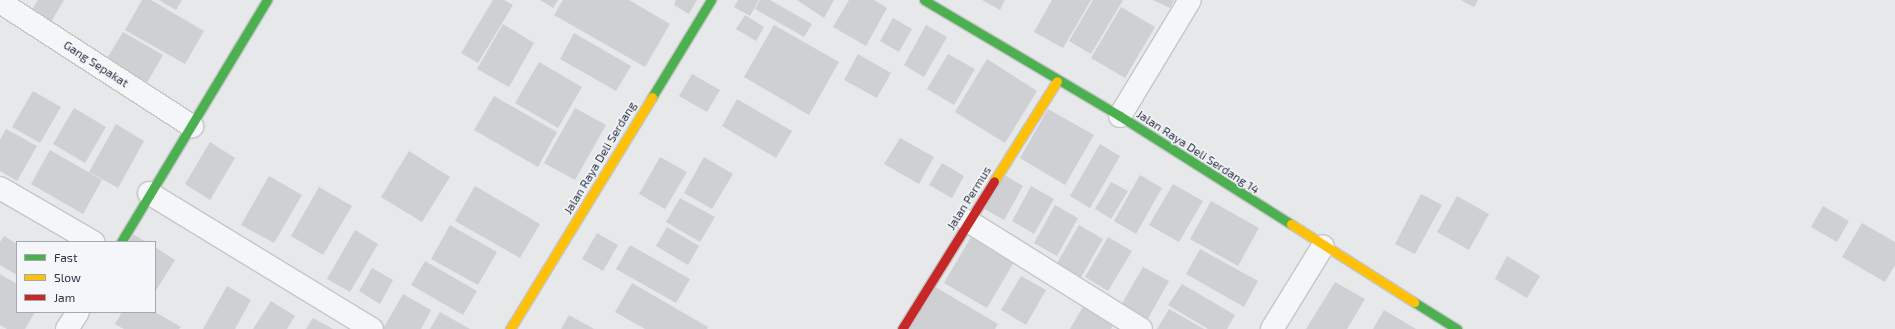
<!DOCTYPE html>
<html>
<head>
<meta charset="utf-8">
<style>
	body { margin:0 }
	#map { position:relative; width:1895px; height:329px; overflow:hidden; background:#e6e8ea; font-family:"Exo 2",sans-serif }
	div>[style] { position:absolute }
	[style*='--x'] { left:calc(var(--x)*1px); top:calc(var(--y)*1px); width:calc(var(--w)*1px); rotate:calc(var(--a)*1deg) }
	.building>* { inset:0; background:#ced0d3 }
	.roads { filter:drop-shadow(1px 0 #c4c6c8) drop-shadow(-1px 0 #c4c6c8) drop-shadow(0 1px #c4c6c8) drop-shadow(0 -1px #c4c6c8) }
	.street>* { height:22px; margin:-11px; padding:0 11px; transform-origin:11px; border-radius:11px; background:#f5f6f7 }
	.fast>* { height:9px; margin:-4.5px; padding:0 4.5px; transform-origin:4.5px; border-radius:4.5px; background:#4caf50 }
	.slow>* { height:9px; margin:-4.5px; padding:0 4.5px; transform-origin:4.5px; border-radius:4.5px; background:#ffc107 }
	.jam>* { height:9px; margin:-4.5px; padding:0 4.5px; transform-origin:4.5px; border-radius:4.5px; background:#c62828 }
	span { translate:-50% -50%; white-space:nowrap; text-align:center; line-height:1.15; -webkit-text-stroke:3px #f4f6f9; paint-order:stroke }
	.street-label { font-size:12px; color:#2b3445 }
	.legend { position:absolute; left:16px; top:241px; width:140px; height:72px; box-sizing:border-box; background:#f4f6f9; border:1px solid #a4a8b1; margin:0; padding:5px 7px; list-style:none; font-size:12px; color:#2b3445 }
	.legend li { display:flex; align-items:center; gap:8px; height:20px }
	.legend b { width:20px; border:1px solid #a4a8b1 }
</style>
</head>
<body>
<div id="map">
	<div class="building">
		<div style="clip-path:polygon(38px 0,64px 0,48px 27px,28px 16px)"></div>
		<div style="clip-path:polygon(142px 0,151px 0,204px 31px,185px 64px,125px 30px)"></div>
		<div style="clip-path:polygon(159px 0,182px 0,176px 10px)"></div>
		<div style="clip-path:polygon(493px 0,504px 0,513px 5px,478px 63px,461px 53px)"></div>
		<div style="clip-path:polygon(540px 0,558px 0,553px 8px)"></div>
		<div style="clip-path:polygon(563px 0,629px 0,670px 24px,645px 67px,554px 15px)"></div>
		<div style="clip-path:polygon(676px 0,697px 0,689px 14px,674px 5px)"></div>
		<div style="clip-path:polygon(738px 0,759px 0,750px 16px,734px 7px)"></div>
		<div style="clip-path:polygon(760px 0,770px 0,812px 24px,804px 37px,755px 9px)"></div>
		<div style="clip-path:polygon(797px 0,834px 0,824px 18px)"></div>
		<div style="clip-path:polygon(849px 0,874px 0,887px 8px,866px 46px,833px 27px)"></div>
		<div style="clip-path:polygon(982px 0,1005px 0,1000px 10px)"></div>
		<div style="clip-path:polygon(1052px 0,1091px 0,1063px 48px,1034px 32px)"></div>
		<div style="clip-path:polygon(1093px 0,1123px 0,1091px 54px,1069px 41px)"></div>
		<div style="clip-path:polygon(1153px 0,1174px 0,1170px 8px)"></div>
		<div style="clip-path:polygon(1461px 0,1478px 0,1474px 7px)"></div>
		<div style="clip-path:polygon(1121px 7px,1155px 27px,1125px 78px,1091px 58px)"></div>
		<div style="clip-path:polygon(745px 15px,764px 27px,756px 41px,736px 29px)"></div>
		<div style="clip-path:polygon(893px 18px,912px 29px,899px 52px,880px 41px)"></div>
		<div style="clip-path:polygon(503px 24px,534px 43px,509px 87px,477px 69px)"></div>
		<div style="clip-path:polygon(774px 25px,839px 62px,809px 115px,744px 77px)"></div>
		<div style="clip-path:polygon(926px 25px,947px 37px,924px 77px,904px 65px)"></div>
		<div style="clip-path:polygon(123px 32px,163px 55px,144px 88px,103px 65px)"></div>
		<div style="clip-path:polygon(574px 33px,631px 66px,616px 91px,560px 59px)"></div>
		<div style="clip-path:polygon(858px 54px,891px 73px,877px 98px,844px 80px)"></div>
		<div style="clip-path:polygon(948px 54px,975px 69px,954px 105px,927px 89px)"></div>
		<div style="clip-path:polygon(987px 59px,1037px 91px,1005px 143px,955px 112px)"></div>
		<div style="clip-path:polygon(539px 62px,582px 87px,558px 128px,515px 103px)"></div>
		<div style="clip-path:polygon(692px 74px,720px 90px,707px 112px,679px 96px)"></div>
		<div style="clip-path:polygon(33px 91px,61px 107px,40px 143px,12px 127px)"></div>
		<div style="clip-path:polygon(494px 96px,557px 132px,538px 167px,474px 130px)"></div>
		<div style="clip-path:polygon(737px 99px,792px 131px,776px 158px,722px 126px)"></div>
		<div style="clip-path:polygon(74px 108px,106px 127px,85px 163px,53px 144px)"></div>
		<div style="clip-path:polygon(575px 108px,606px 125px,575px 180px,544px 163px)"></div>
		<div style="clip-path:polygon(1048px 109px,1094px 135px,1065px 185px,1020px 158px)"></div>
		<div style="clip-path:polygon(116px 124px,144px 141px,118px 188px,89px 172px)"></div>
		<div style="clip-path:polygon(6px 129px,37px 146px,17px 181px,0 171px,0 140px)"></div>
		<div style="clip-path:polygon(900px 138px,934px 157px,919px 184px,884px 164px)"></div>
		<div style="clip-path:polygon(210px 142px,235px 158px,210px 200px,185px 184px)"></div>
		<div style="clip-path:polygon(1100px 144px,1120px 156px,1090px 208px,1070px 196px)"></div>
		<div style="clip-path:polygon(50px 150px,102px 180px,83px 214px,31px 184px)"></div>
		<div style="clip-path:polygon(409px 151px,450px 177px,422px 222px,381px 197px)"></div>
		<div style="clip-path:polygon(660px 157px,687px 172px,665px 209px,639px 194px)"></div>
		<div style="clip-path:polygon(704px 157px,733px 174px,712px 209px,684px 193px)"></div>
		<div style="clip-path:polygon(942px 163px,964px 176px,952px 198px,929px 185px)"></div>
		<div style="clip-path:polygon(1003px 174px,1023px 186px,1004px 220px,983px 208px)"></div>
		<div style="clip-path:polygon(1140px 175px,1162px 188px,1136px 234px,1114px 221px)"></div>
		<div style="clip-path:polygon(269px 176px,302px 195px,274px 243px,241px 225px)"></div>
		<div style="clip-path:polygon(1111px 182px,1128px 191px,1111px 219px,1095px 209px)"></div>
		<div style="clip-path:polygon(1173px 184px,1203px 201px,1179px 242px,1149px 225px)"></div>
		<div style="clip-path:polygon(475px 186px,540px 224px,520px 258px,455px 221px)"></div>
		<div style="clip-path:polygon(1031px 186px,1054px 199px,1034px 234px,1012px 221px)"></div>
		<div style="clip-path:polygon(319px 187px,352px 206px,323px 255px,291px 236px)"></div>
		<div style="clip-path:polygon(1421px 194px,1442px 205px,1415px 254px,1395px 244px)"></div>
		<div style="clip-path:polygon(1457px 196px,1489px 214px,1469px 250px,1437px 232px)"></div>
		<div style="clip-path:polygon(680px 198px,715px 217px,700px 242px,666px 222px)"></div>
		<div style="clip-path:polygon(1211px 201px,1259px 228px,1238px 266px,1190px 239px)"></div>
		<div style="clip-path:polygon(1055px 205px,1078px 218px,1057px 256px,1034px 243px)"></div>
		<div style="clip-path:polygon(1823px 206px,1849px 221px,1837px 242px,1811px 227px)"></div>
		<div style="clip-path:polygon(1862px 223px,1895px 242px,1895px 265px,1885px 282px,1842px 257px)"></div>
		<div style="clip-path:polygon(450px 225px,497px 252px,478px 285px,431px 259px)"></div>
		<div style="clip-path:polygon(1079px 225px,1103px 239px,1080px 279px,1056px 265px)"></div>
		<div style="clip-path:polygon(667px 227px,699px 246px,688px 265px,656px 246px)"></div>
		<div style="clip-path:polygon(355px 230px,378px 244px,350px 292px,327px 279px)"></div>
		<div style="clip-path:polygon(597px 233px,618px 245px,603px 271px,582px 259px)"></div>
		<div style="clip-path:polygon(133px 234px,146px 242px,129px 242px)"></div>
		<div style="clip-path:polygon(4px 236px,17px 244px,17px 275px,0 265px,0 242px)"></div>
		<div style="clip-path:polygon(971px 237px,1014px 262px,987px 308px,944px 283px)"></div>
		<div style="clip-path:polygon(1108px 237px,1132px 251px,1108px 291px,1085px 277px)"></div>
		<div style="clip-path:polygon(630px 245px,690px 279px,676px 303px,616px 269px)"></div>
		<div style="clip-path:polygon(155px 247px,175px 260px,155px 292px)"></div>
		<div style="clip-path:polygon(1200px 249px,1258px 281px,1244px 307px,1186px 274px)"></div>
		<div style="clip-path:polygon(1507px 256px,1540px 276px,1527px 298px,1495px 279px)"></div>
		<div style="clip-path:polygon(425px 261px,477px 291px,463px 315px,411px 285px)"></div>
		<div style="clip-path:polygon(1143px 267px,1169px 281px,1146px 322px,1120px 307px)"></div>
		<div style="clip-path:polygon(372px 268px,393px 280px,380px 304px,359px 291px)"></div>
		<div style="clip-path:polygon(0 274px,17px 284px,17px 312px,35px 312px,25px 329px,7px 329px,0 325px)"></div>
		<div style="clip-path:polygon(1021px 276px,1046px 290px,1026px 325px,1001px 310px)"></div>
		<div style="clip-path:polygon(1335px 282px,1365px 299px,1347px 329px,1306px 329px)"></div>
		<div style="clip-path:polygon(632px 283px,708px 327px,707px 329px,645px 329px,615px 312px)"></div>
		<div style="clip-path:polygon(1182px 284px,1235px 315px,1227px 329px,1208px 329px,1168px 305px)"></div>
		<div style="clip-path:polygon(932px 285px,998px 324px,995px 329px,905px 329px)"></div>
		<div style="clip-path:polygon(227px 286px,251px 300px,235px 329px,203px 329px)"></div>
		<div style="clip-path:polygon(403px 294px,431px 310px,421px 329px,383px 329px)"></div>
		<div style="clip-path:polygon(271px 301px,295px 316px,287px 329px,253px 329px)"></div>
		<div style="clip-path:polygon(1085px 303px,1116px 320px,1111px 329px,1070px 329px)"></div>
		<div style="clip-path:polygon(1169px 309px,1204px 329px,1157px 329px)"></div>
		<div style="clip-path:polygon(1384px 310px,1416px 329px,1373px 329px)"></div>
		<div style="clip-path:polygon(122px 312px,155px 312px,181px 327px,179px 329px,124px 329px,115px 324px)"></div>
		<div style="clip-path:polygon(440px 312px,470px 329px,430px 329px)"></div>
		<div style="clip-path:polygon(569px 315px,594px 329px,561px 329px)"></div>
		<div style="clip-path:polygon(313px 318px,333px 329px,306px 329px)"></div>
	</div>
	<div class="roads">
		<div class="street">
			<div style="--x:0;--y:2;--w:229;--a:32.9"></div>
			<div style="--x:1120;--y:116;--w:135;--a:-58.9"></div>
			<div style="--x:0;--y:188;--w:108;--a:30.1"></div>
			<div style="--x:149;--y:193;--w:261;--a:31.4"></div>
			<div style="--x:968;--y:221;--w:204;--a:32"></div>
			<div style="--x:67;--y:329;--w:20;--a:-57"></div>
			<div style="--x:1272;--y:329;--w:97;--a:-58.4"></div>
		</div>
		<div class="fast">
			<div style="--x:924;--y:0;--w:228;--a:30.6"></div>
			<div style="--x:1120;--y:116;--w:202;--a:32.3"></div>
			<div style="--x:652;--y:97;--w:114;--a:-58.7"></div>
			<div style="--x:121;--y:242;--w:283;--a:-58.9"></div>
			<div style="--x:1414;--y:302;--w:51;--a:32.1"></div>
		</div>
		<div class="slow">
			<div style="--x:994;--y:181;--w:118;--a:-57.8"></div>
			<div style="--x:1291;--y:224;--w:146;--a:32.4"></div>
			<div style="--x:510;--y:329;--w:272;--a:-58.5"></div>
		</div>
		<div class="jam">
			<div style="--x:902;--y:329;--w:174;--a:-58.1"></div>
		</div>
	</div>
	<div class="street-label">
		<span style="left:96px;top:64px;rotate:33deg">Gang Sepakat</span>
		<span style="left:1198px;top:152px;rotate:33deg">Jalan Raya Deli Serdang 14</span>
		<span style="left:600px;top:158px;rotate:-59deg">Jalan Raya Deli Serdang</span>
		<span style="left:969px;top:198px;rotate:-58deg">Jalan Permus</span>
	</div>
	<ul class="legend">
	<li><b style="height:5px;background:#4caf50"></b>Fast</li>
	<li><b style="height:5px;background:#ffc107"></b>Slow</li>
	<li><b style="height:5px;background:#c62828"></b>Jam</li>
	</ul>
</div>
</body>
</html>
